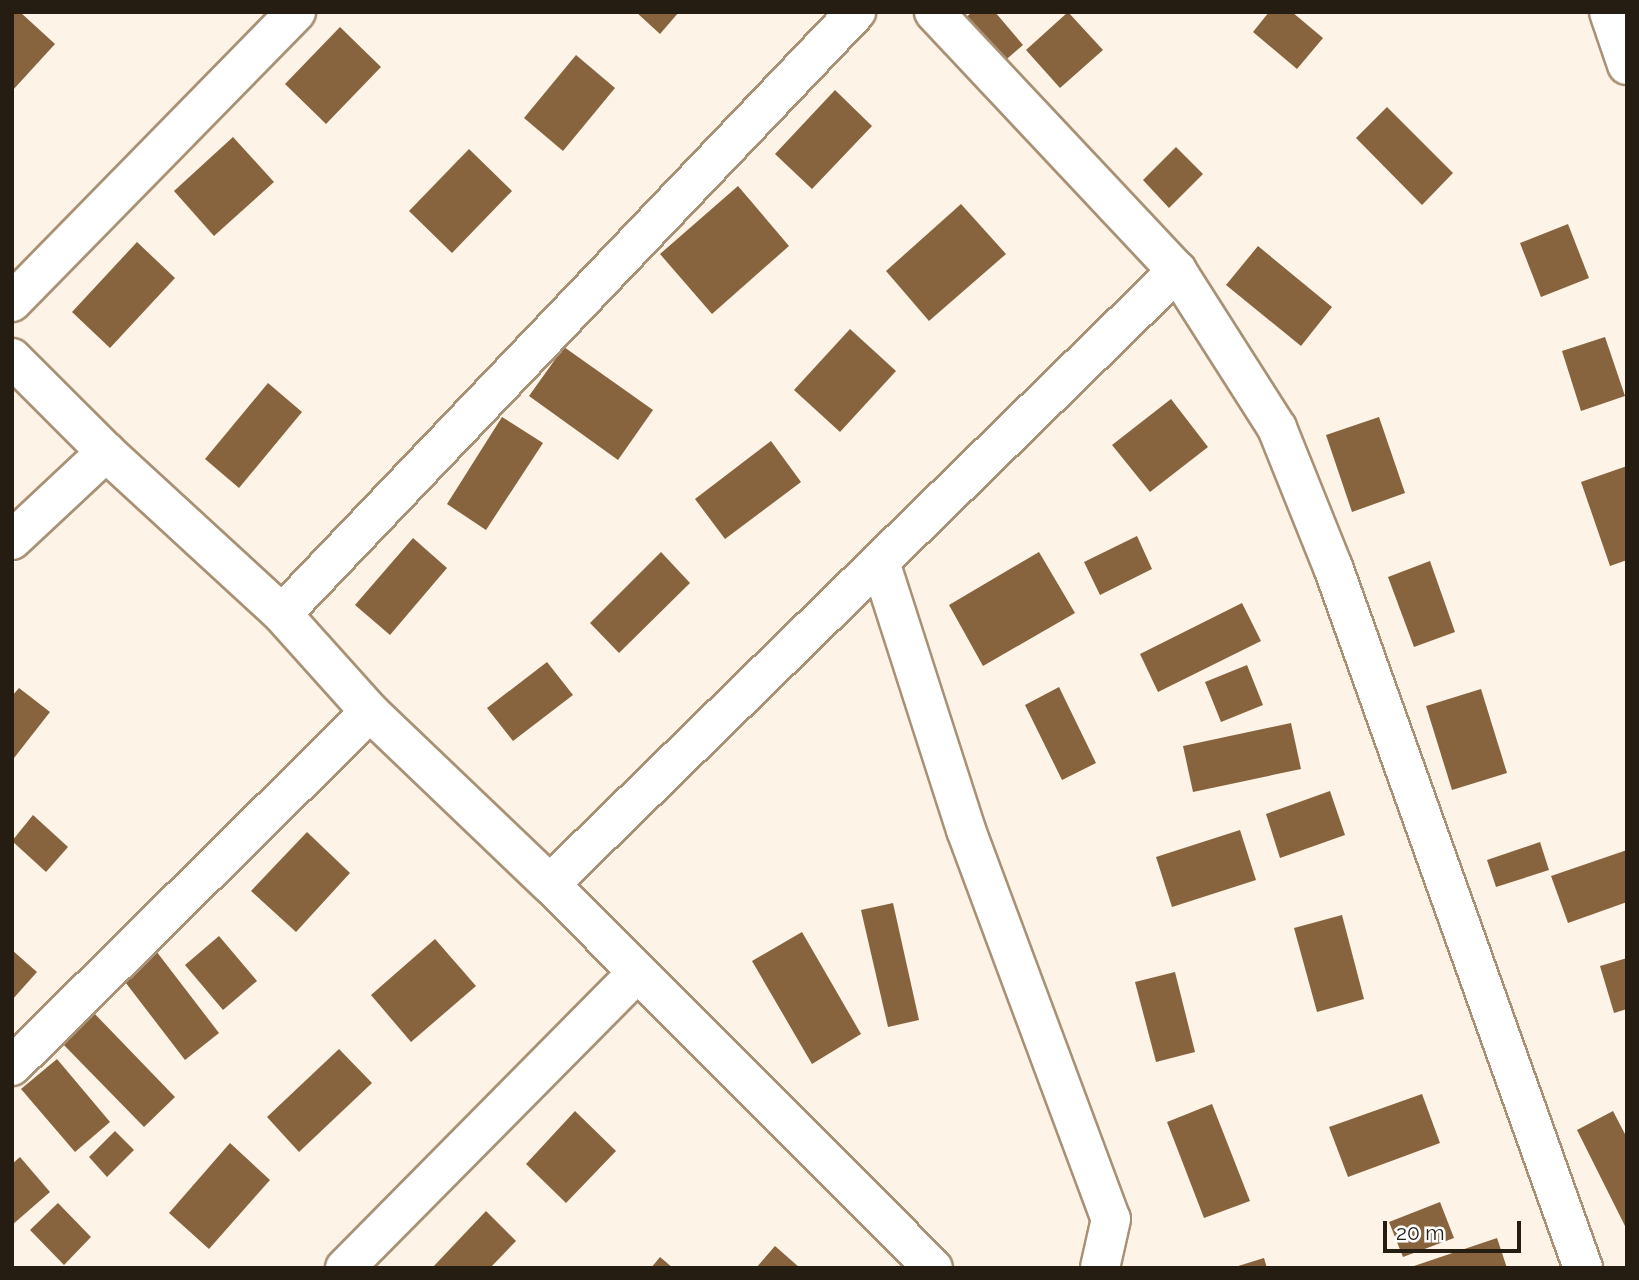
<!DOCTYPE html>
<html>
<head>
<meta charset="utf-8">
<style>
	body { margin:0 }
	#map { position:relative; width:1639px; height:1280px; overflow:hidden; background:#fdf3e6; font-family:Raleway,sans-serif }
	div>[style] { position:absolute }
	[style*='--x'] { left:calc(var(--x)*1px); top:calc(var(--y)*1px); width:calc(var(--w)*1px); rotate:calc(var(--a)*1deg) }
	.building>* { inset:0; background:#87643e }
	.roads { filter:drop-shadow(2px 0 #a89175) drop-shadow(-2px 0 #a89175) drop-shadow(0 2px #a89175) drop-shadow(0 -2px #a89175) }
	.street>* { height:38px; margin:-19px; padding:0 19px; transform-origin:19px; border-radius:19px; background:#fff }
	.secondary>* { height:38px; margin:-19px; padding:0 19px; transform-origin:19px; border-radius:19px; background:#fff }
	span { translate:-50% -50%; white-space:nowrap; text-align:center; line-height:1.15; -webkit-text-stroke:5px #fff; paint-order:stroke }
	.frame { position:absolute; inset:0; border:14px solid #261d12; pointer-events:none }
	.scale { position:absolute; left:1383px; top:1221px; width:138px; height:32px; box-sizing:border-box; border:4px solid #261d12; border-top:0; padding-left:9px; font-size:21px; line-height:24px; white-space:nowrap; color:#261d12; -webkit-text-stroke:5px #fff; paint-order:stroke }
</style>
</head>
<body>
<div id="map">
	<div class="building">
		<div style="clip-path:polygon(12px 12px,20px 12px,55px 44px,12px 91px)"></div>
		<div style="clip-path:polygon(636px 12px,679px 12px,660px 34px)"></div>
		<div style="clip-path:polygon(972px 12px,995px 12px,1023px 45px,1000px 65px,962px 21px)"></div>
		<div style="clip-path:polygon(1068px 12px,1103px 50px,1060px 88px,1026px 50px)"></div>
		<div style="clip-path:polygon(1269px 12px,1292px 12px,1323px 38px,1297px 69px,1253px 32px)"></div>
		<div style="clip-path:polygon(340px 27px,381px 67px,326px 124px,285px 84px)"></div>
		<div style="clip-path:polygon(576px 55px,615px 88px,563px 151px,524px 118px)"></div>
		<div style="clip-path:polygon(835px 90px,872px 126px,812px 189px,775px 154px)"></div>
		<div style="clip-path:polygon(1387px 107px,1453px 173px,1422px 205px,1356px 138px)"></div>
		<div style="clip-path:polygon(233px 137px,274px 182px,214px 236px,174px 191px)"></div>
		<div style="clip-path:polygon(1176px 147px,1203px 174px,1169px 208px,1143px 180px)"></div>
		<div style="clip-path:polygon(469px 149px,512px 191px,452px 253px,409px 211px)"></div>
		<div style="clip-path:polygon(738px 186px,789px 246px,712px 314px,660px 254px)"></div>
		<div style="clip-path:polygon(961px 204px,1006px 254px,929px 321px,886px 271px)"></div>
		<div style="clip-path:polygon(1568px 224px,1589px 278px,1541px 297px,1520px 243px)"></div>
		<div style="clip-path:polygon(137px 242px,175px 278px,110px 348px,72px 312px)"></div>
		<div style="clip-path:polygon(1258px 246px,1332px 307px,1301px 346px,1226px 285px)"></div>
		<div style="clip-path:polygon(850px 329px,896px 371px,840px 432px,794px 390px)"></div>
		<div style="clip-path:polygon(1605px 337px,1625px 396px,1581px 411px,1562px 351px)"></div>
		<div style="clip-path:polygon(564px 347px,653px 410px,618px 460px,529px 396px)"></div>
		<div style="clip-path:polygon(268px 383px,302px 412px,239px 488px,205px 459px)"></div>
		<div style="clip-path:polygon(1171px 399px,1208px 447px,1150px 492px,1112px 445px)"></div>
		<div style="clip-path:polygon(502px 417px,543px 443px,486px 530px,447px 504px)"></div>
		<div style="clip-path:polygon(1379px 417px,1405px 493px,1352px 512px,1326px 435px)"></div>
		<div style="clip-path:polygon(771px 441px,801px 482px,725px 539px,695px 499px)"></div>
		<div style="clip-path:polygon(1627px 466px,1627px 560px,1610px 566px,1581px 482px)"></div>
		<div style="clip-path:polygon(1137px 536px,1152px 569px,1100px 595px,1084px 562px)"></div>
		<div style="clip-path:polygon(413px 538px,447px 568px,390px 635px,355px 605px)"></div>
		<div style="clip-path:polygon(661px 552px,690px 583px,619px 653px,590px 623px)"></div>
		<div style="clip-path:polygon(1039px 552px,1075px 613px,983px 666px,949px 605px)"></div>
		<div style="clip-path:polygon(1430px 561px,1455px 632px,1414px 647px,1388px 577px)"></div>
		<div style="clip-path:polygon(1242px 603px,1261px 641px,1158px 692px,1140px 654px)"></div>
		<div style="clip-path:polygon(547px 662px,573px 695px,513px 741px,487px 708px)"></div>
		<div style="clip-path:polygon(1247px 665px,1263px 705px,1221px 722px,1205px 682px)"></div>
		<div style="clip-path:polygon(1059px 687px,1096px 763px,1062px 780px,1025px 705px)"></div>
		<div style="clip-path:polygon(19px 688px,50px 712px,14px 758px,12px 696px)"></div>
		<div style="clip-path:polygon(1481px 689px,1507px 773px,1452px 790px,1426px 706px)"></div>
		<div style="clip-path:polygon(1291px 723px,1301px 769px,1193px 792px,1183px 746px)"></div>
		<div style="clip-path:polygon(1330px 791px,1345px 835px,1280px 858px,1266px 814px)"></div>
		<div style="clip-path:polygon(33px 815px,68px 847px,46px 872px,12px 841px)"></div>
		<div style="clip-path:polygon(1240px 830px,1256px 880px,1172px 907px,1156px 857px)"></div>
		<div style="clip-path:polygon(307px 832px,350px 873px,296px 932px,251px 891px)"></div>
		<div style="clip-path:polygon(1540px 842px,1549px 870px,1496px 887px,1487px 860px)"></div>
		<div style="clip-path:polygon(1627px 850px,1627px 902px,1568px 923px,1551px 876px)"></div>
		<div style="clip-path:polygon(893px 903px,919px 1020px,888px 1027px,861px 910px)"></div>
		<div style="clip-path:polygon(1342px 915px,1364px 999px,1317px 1012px,1294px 928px)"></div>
		<div style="clip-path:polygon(802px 932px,861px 1034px,812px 1064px,752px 961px)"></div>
		<div style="clip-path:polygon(219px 936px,257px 981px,223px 1010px,185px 965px)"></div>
		<div style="clip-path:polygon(435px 939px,476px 986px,411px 1042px,371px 995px)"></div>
		<div style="clip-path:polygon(153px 947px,219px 1033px,185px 1060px,119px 974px)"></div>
		<div style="clip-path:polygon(12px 950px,37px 972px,12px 1000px)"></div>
		<div style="clip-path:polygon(1627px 958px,1627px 1009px,1614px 1013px,1600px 966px)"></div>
		<div style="clip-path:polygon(1175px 972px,1195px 1052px,1156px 1062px,1135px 982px)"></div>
		<div style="clip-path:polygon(92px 1011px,175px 1097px,144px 1127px,60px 1041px)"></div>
		<div style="clip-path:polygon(339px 1049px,372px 1083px,299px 1152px,267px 1117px)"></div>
		<div style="clip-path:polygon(57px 1059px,110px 1122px,75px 1152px,21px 1089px)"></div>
		<div style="clip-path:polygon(1422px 1094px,1440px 1143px,1348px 1177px,1329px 1127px)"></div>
		<div style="clip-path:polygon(1212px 1104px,1250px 1201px,1204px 1218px,1167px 1122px)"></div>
		<div style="clip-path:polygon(575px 1111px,616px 1151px,566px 1203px,526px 1164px)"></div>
		<div style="clip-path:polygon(1613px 1111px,1627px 1138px,1627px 1230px,1577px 1130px)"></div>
		<div style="clip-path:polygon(115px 1131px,134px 1150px,107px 1177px,89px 1157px)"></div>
		<div style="clip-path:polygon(230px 1143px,270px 1180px,209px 1249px,169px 1213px)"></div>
		<div style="clip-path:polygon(20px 1157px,50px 1192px,12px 1225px,12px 1164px)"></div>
		<div style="clip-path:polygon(1440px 1202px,1454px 1238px,1403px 1257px,1389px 1222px)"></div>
		<div style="clip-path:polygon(58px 1203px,91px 1237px,64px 1265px,30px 1230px)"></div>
		<div style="clip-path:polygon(486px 1211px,516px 1241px,490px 1268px,432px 1268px)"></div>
		<div style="clip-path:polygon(1497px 1238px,1507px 1268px,1411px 1268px,1411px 1267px)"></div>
		<div style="clip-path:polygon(775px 1246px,800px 1268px,756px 1268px)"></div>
		<div style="clip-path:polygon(660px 1257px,673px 1268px,651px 1268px)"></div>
		<div style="clip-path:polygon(1264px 1258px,1267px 1268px,1235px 1268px,1235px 1267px)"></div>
	</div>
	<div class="roads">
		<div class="street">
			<div style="--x:934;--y:12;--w:355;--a:46.8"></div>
			<div style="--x:1177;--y:271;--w:186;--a:57.5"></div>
			<div style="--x:1277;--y:428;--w:150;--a:68.1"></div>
			<div style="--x:1333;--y:567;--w:744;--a:70.37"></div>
			<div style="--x:12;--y:302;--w:406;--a:-45.6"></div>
			<div style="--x:12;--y:358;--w:133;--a:45"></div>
			<div style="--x:106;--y:452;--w:239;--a:42.6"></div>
			<div style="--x:282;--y:614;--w:132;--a:48.1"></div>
			<div style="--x:370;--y:712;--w:249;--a:43.7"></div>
			<div style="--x:550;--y:884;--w:542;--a:45.07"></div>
			<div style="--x:12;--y:540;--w:129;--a:-43.1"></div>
			<div style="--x:880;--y:562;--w:281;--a:72.2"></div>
			<div style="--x:966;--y:830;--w:415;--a:69.6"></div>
			<div style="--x:1111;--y:1219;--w:50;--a:102.7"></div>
			<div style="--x:282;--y:614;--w:832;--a:-46.36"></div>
			<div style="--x:550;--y:884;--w:877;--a:-44.35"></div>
			<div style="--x:12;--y:1066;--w:503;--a:-44.68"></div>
			<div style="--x:345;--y:1268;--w:414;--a:-45.3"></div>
		</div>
		<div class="secondary">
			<div style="--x:1609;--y:12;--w:56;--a:71.2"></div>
		</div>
	</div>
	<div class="frame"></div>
	<div class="scale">20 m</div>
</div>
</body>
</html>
